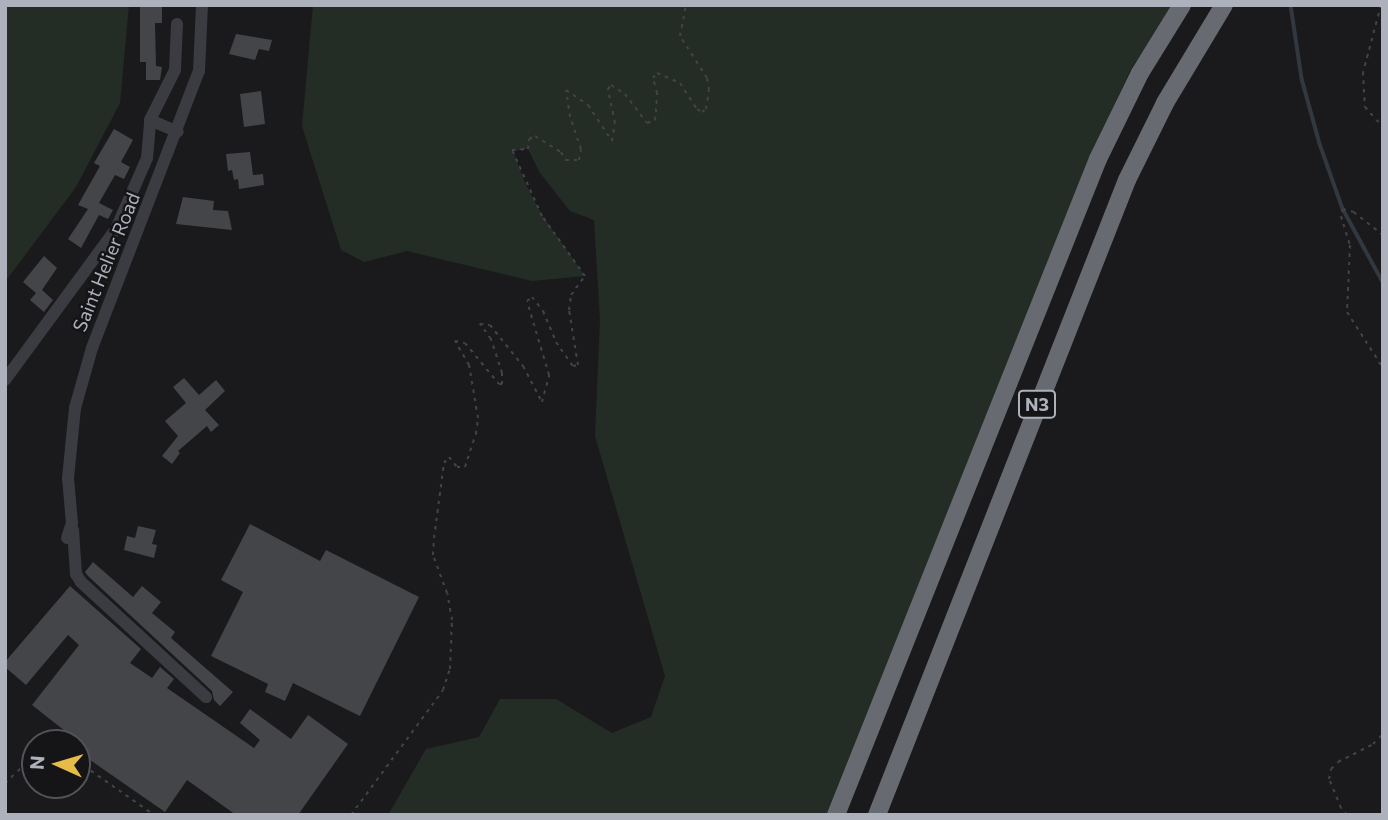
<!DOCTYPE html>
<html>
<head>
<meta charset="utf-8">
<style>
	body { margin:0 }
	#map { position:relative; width:1388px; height:820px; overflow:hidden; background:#1a1a1c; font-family:Commissioner,sans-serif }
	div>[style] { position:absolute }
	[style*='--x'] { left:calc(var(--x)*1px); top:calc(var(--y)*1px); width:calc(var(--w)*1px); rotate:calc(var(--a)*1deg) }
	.green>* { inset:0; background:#242c26 }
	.stream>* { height:3.5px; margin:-1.75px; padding:0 1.75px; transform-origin:1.75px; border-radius:1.75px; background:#313840 }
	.building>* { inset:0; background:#444549 }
	.path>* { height:2px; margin-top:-1px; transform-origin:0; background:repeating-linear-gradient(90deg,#414348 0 3.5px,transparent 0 8.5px) }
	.minor>* { height:12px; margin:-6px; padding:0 6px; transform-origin:6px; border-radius:6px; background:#3b3c41 }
	.highway>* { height:18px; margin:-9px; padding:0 9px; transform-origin:9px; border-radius:9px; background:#686a72 }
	span { translate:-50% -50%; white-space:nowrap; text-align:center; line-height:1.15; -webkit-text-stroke:5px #151517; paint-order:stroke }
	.shield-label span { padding:2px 5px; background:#151517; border:2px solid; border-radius:5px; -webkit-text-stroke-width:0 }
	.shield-label { font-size:18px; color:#adb1bb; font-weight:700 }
	.street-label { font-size:19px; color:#adb1bb }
	.frame { position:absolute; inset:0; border:7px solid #adb1bb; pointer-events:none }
	.north { position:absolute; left:21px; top:729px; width:70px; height:70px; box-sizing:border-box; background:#151517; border:2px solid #525359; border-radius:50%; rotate:274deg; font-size:19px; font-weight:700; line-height:28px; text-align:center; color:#adb1bb }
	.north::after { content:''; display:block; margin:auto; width:24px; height:32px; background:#e6bb48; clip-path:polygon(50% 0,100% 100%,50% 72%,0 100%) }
</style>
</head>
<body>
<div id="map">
	<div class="green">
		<div style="clip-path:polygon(5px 5px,129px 5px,120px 103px,76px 187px,5px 282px)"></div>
		<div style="clip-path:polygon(313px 5px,1175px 5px,1132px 67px,1091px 154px,831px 815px,388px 815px,426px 749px,479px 737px,500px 699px,556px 699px,612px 733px,651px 717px,665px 676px,595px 436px,600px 320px,594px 220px,570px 211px,540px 173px,528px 149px,513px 151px,525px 183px,542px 215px,585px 276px,532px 281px,407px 251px,364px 262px,341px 250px,302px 126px)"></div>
	</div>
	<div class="stream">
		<div style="--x:1291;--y:5;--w:75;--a:81.5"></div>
		<div style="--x:1302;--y:79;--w:67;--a:74.5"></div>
		<div style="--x:1320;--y:144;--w:69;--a:70.5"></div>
		<div style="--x:1343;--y:209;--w:83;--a:61.3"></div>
	</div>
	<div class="building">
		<div style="clip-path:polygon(140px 5px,162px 5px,162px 23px,155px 23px,156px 66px,162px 67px,160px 80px,146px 80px,146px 62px,140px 62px)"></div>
		<div style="clip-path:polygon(236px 34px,272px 40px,269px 51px,259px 49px,255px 60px,229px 54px)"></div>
		<div style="clip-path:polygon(261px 91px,265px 124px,244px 127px,240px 94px)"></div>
		<div style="clip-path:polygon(114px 129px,133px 140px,121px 162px,130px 167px,124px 179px,115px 175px,99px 203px,113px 210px,108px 219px,99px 215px,81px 248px,68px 239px,88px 209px,78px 205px,100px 166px,94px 163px)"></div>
		<div style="clip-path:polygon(250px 152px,253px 175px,263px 174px,264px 185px,239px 189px,238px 179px,234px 180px,232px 170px,228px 171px,226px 154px)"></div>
		<div style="clip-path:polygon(183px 197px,214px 201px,213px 210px,228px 211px,232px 230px,176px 224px)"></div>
		<div style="clip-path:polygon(44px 256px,57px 268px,42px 290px,53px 300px,44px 312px,30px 300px,36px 293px,23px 282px)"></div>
		<div style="clip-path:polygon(184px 378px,199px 395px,216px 380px,225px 391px,205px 410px,219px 425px,211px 432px,207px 426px,178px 451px,180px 453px,172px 464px,162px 456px,178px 436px,165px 421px,186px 403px,173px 387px)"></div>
		<div style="clip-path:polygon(250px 524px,320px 561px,326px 550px,419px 597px,360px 716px,293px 683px,285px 701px,265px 692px,268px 684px,211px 656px,243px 592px,221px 580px)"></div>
		<div style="clip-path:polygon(138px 526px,156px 530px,152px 544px,157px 545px,154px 558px,124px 550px,127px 536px,135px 538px)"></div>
		<div style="clip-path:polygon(93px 562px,133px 597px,142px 586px,161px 602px,152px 613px,175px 632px,171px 638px,233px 692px,220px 706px,214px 700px,212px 691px,88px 576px,85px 572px)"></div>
		<div style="clip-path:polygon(70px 586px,141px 649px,130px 663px,152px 678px,160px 667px,174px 679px,167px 688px,254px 748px,260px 740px,240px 723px,250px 709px,291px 739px,308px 715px,348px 744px,298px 815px,236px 815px,187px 780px,165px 812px,80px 753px,84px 746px,32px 705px,79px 645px,68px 635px,26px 685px,5px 667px,5px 662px)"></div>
	</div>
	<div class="path">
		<div style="--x:1381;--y:5;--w:69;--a:105"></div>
		<div style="--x:1363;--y:72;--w:35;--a:87"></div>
		<div style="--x:1365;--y:107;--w:27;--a:48"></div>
		<div style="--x:1383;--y:235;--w:37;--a:-142"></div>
		<div style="--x:1354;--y:212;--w:11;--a:-165"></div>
		<div style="--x:1343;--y:209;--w:7;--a:106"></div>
		<div style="--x:1341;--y:216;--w:30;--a:73"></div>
		<div style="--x:1350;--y:245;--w:67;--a:92.6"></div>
		<div style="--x:1347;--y:312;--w:67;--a:57.3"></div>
		<div style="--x:77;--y:761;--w:94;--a:35"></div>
		<div style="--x:5;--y:783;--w:41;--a:-43"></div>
		<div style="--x:351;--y:815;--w:155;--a:-53.6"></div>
		<div style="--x:443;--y:690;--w:22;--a:-72"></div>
		<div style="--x:450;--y:669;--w:49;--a:-87.7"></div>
		<div style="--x:452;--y:620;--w:27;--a:-100"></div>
		<div style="--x:447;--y:593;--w:40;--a:-110.2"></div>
		<div style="--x:433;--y:555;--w:17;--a:-87"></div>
		<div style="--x:434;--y:538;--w:76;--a:-82.4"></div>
		<div style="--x:444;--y:463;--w:8;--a:-50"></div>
		<div style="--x:449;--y:457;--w:13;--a:51"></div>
		<div style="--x:457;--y:467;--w:8;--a:0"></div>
		<div style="--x:465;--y:467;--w:35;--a:-72"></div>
		<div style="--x:476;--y:434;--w:16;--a:-83"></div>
		<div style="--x:478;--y:418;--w:54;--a:-99.6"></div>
		<div style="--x:469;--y:365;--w:28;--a:-120"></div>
		<div style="--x:455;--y:341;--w:10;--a:11"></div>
		<div style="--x:465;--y:343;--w:53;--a:50.3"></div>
		<div style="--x:499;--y:384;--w:3;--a:0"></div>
		<div style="--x:502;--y:384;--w:11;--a:-90"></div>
		<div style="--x:502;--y:373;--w:36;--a:-108"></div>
		<div style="--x:491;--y:339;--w:19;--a:-126"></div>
		<div style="--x:480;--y:324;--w:10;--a:6"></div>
		<div style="--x:490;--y:325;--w:53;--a:51.2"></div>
		<div style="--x:523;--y:366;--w:41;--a:62.2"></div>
		<div style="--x:542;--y:402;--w:28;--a:-75"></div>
		<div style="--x:549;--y:375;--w:77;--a:-106.6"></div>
		<div style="--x:527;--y:301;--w:6;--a:-39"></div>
		<div style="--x:532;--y:297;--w:18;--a:52"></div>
		<div style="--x:543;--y:311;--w:34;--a:67"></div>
		<div style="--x:556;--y:342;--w:29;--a:55"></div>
		<div style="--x:573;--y:366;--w:5;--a:-11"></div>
		<div style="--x:578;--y:365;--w:56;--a:-99.3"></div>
		<div style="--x:569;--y:310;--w:15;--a:-82"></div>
		<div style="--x:571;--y:295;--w:24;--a:-54"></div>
		<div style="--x:585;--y:276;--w:74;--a:-125.6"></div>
		<div style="--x:542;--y:216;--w:72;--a:-114.4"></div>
		<div style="--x:512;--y:150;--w:16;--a:-4"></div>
		<div style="--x:528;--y:149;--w:10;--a:-84"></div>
		<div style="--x:529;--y:139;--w:7;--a:-27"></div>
		<div style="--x:535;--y:136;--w:31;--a:32"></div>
		<div style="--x:561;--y:152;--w:9;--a:63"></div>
		<div style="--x:565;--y:160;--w:14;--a:0"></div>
		<div style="--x:579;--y:160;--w:11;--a:-80"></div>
		<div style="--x:581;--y:149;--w:34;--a:-109"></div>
		<div style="--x:570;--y:117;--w:27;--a:-98"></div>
		<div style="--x:566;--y:90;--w:27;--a:34"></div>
		<div style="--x:588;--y:105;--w:43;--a:56.3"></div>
		<div style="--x:612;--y:141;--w:18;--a:-81"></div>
		<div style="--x:615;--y:123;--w:35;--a:-102"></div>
		<div style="--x:608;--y:89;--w:5;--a:-53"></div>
		<div style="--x:611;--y:85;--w:17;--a:33"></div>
		<div style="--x:625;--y:94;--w:36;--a:53"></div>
		<div style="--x:647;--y:123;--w:9;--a:-21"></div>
		<div style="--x:655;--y:120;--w:8;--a:-83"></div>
		<div style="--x:656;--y:112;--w:19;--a:-87"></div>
		<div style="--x:657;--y:93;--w:16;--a:-105"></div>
		<div style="--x:653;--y:78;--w:6;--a:-51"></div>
		<div style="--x:657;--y:73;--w:25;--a:23"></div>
		<div style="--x:680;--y:83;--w:31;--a:57"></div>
		<div style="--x:697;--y:109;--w:6;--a:31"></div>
		<div style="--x:702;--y:112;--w:5;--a:-37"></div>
		<div style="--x:706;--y:109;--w:19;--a:-81"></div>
		<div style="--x:709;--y:90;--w:12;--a:-99"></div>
		<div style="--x:707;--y:78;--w:50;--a:-122.7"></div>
		<div style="--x:680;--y:36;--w:32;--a:-79"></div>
		<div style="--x:1347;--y:815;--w:9;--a:-131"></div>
		<div style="--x:1341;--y:808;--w:31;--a:-112"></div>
		<div style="--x:1329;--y:779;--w:10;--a:-79"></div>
		<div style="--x:1331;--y:769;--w:10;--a:-45"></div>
		<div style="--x:1338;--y:762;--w:39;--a:-27"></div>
		<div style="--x:1373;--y:744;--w:14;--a:-45"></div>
	</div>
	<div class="minor">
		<div style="--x:150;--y:120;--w:56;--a:-63.4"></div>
		<div style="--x:175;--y:70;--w:46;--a:-87.5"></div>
		<div style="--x:5;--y:380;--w:187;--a:-53.7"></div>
		<div style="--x:116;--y:229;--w:77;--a:-66.4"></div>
		<div style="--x:147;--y:158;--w:38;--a:-85"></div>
		<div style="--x:150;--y:120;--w:30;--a:23"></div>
		<div style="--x:73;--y:530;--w:44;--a:86.1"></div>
		<div style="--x:76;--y:574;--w:9;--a:58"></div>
		<div style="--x:81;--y:582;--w:170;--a:42.6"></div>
		<div style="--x:67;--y:538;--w:16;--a:-72"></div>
		<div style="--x:72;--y:523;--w:45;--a:-95.1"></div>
		<div style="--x:68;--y:478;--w:70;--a:-84.3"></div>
		<div style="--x:75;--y:408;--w:62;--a:-74.2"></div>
		<div style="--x:92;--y:348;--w:297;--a:-68.9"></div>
		<div style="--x:199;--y:71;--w:66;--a:-87.4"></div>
	</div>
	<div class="highway">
		<div style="--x:836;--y:815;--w:706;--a:-68.23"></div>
		<div style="--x:1098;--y:159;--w:96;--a:-64"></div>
		<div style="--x:1140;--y:73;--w:80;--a:-58.3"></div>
		<div style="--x:877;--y:815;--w:682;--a:-68.51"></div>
		<div style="--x:1127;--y:180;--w:86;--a:-63.7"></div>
		<div style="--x:1165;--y:103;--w:114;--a:-59"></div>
	</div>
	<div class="shield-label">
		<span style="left:1037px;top:404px">N3</span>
	</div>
	<div class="street-label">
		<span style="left:106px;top:262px;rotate:-68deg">Saint Helier Road</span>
	</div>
	<div class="frame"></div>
	<div class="north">N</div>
</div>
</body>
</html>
